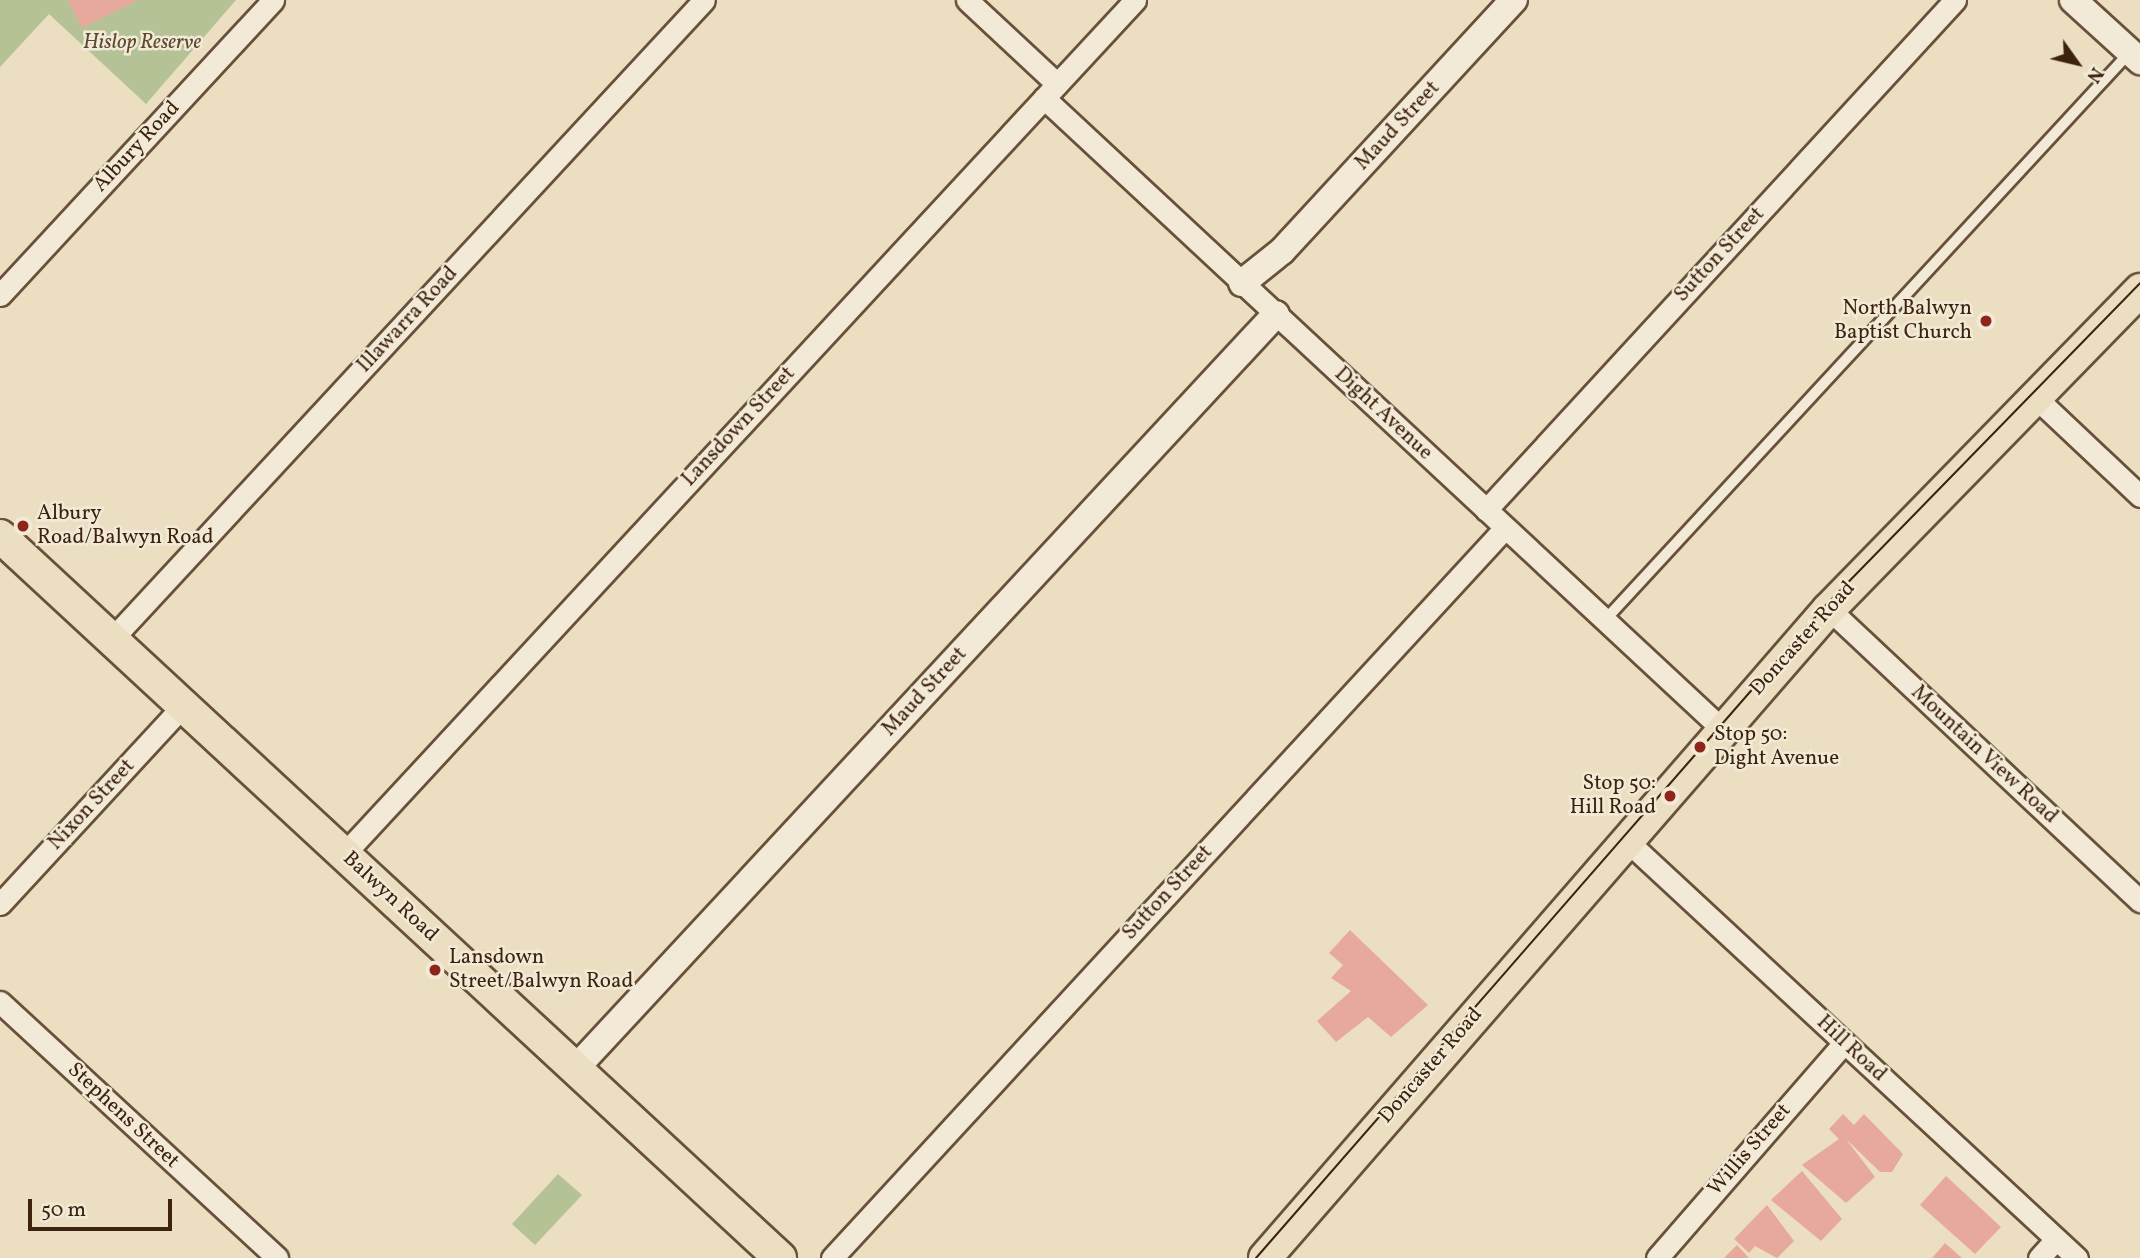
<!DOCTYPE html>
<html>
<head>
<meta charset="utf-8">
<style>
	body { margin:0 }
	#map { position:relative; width:2140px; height:1258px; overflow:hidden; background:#ebdec1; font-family:Vollkorn,serif }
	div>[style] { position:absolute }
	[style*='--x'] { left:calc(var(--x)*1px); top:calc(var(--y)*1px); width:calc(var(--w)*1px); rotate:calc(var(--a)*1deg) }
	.green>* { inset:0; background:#b5c295 }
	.building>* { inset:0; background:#e6a99b }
	.roads { filter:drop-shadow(2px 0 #68513a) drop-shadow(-2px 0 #68513a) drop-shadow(0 2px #68513a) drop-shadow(0 -2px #68513a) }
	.service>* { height:10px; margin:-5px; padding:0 5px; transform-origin:5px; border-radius:5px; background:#f2ead7 }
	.minor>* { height:21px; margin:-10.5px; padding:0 10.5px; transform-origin:10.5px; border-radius:10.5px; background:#f2ead7 }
	.tertiary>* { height:26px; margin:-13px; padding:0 13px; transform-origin:13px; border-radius:13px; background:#f2ead7 }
	.primary>* { height:32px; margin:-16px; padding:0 16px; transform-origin:16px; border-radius:16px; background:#ebdec1 }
	.tram>* { height:2px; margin:-1px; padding:0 1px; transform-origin:1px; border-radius:1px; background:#3d220d }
	.dots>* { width:19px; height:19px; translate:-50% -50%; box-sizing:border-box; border:4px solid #f2ead7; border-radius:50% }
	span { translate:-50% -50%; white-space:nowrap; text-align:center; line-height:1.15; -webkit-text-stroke:5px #f2ead7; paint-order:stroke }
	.park-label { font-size:21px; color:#5b4a2f; font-style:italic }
	.street-label { font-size:21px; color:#3d220d }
	.poi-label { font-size:21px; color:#3d220d }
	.right { translate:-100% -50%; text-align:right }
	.left { translate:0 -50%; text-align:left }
	.north { position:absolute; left:2042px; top:28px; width:70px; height:70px; -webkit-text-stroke:5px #f2ead7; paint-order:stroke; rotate:124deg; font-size:19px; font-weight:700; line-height:28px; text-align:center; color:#3d220d }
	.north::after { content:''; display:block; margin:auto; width:24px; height:32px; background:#3d220d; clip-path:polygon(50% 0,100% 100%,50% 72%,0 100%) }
	.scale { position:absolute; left:28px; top:1199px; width:144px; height:32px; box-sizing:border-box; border:4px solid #3d220d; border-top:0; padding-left:9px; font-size:21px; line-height:24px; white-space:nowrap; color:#3d220d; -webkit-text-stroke:5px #f2ead7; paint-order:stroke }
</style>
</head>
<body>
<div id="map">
	<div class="green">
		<div style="clip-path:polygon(0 0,236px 0,146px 104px,49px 14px,0 67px)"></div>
		<div style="clip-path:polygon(558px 1174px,582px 1195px,535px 1245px,512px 1224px)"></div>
	</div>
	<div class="building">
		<div style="clip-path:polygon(68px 0,138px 0,82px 28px)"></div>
		<div style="clip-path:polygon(1350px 930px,1428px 1005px,1391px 1037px,1368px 1017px,1336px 1042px,1317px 1021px,1351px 991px,1331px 978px,1343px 965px,1329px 953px)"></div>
		<div style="clip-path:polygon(1843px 1114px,1854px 1125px,1864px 1114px,1903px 1154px,1892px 1172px,1880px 1172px,1846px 1139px,1875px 1177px,1846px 1203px,1802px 1165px,1839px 1139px,1829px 1129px)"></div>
		<div style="clip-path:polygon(1802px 1171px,1842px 1219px,1821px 1241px,1771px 1200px)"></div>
		<div style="clip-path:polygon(1946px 1176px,2001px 1227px,1975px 1254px,1920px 1205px)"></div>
		<div style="clip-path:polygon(1767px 1205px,1794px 1241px,1777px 1258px,1755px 1246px,1749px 1253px,1734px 1239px)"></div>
		<div style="clip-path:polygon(1945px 1243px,1962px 1258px,1932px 1258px)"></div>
		<div style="clip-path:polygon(1737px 1245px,1749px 1258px,1724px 1258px)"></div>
	</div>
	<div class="roads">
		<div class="service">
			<div style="--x:1605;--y:620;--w:773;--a:-47.25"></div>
		</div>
		<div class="minor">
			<div style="--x:967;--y:0;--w:123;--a:43"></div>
			<div style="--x:1044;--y:98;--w:926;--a:42.94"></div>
			<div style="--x:0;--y:295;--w:402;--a:-47.2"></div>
			<div style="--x:2034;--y:396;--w:146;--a:43.3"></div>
			<div style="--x:1486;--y:510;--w:693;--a:-47.4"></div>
			<div style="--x:1829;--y:609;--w:427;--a:43.2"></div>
			<div style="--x:111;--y:640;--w:872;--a:-47.18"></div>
			<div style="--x:1626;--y:840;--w:615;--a:42.83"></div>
			<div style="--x:344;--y:854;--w:1164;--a:-47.19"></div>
			<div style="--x:0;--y:904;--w:270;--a:-47.3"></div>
			<div style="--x:0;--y:1002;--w:377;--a:42.7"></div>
			<div style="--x:832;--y:1258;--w:993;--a:-47.33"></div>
			<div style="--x:1657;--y:1258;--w:285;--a:-49"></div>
			<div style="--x:2039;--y:1258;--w:25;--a:-48"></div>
		</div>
		<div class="tertiary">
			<div style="--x:2073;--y:0;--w:91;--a:42.3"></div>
			<div style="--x:1242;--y:283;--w:51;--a:-38.7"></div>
			<div style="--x:1282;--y:251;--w:342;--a:-47.3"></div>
			<div style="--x:575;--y:1069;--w:1030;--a:-47.12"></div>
		</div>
		<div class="primary">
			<div style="--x:0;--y:536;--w:1063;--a:42.79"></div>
			<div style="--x:1265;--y:1258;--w:860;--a:-49.01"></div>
			<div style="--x:1829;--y:609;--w:446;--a:-45.7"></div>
		</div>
	</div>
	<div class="tram">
		<div style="--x:1256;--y:1258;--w:865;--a:-48.89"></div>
		<div style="--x:1825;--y:606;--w:451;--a:-45.7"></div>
	</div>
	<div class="dots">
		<div style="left:1986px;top:321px;background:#8f2418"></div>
		<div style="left:23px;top:526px;background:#8f2418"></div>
		<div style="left:1700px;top:747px;background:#8f2418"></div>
		<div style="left:1670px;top:796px;background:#8f2418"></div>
		<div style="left:435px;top:970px;background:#8f2418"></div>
	</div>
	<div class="park-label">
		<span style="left:142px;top:43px">Hislop Reserve</span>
	</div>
	<div class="street-label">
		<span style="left:1398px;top:126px;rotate:-47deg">Maud Street</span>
		<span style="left:137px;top:147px;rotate:-47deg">Albury Road</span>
		<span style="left:1720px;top:255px;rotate:-47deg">Sutton Street</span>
		<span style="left:408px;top:320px;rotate:-47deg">Illawarra Road</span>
		<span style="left:1383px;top:414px;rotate:43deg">Dight Avenue</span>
		<span style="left:739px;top:427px;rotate:-47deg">Lansdown Street</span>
		<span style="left:1803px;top:639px;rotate:-48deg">Doncaster Road</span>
		<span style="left:925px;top:692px;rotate:-47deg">Maud Street</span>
		<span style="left:1984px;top:755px;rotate:43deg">Mountain View Road</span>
		<span style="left:92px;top:805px;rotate:-47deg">Nixon Street</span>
		<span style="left:1168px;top:893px;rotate:-47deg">Sutton Street</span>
		<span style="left:390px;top:897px;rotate:43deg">Balwyn Road</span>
		<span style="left:1851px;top:1049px;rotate:43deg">Hill Road</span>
		<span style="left:1431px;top:1066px;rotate:-49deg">Doncaster Road</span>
		<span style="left:123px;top:1116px;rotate:43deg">Stephens Street</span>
		<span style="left:1750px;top:1150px;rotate:-49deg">Willis Street</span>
	</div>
	<div class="poi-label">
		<span class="right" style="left:1972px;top:321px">North Balwyn<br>Baptist Church</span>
		<span class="left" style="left:37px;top:526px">Albury<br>Road/Balwyn Road</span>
		<span class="left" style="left:1714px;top:747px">Stop 50:<br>Dight Avenue</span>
		<span class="right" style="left:1656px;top:796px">Stop 50:<br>Hill Road</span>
		<span class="left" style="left:449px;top:970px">Lansdown<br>Street/Balwyn Road</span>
	</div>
	<div class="north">N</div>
	<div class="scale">50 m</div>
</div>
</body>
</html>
